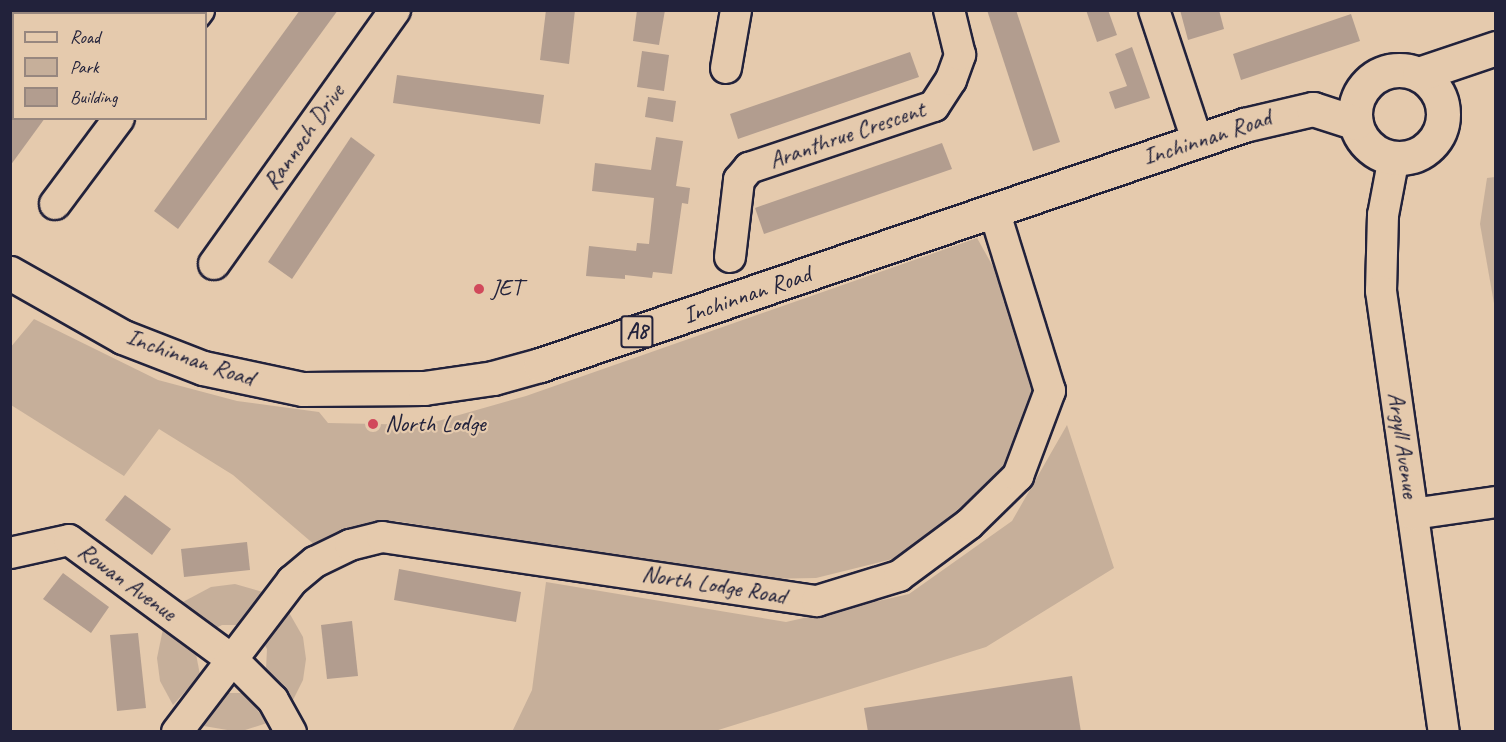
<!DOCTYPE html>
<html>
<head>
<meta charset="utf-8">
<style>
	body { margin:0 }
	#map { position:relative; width:1506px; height:742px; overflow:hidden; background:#e5caad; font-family:Caveat,sans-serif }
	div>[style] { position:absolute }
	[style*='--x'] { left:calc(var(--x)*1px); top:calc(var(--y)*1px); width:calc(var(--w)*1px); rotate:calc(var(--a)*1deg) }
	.green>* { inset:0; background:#c6af9a }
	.building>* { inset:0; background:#b29d8f }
	.roads { filter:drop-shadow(2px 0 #22223b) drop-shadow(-2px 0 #22223b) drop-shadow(0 2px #22223b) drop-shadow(0 -2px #22223b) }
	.minor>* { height:30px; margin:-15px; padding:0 15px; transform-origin:15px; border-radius:15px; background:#e5caad }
	.major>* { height:33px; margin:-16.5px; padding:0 16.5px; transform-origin:16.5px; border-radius:16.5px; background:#e5caad }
	.major>.ring { margin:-16.5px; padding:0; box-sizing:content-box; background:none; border:33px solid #e5caad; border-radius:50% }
	.dots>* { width:16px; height:16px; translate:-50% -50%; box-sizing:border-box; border:3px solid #e5caad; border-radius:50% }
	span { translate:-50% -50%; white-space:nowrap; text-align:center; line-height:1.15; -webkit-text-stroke:4.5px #e5caad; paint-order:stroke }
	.shield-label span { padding:2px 4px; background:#e5caad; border:2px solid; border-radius:4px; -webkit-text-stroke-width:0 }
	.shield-label { font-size:22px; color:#22223b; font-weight:700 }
	.street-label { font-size:24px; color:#22223b }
	.poi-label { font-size:24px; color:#22223b }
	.left { translate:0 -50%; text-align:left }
	.frame { position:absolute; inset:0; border:12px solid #22223b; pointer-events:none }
	.legend { position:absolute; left:12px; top:12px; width:195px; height:108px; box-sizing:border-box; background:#e5caad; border:2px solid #97877f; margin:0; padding:8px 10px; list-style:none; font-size:18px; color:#22223b }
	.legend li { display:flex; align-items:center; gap:12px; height:30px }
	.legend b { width:30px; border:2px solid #97877f }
</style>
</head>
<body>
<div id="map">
	<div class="green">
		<div style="clip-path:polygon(1495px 177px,1496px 177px,1495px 309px,1480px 224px,1487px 178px)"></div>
		<div style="clip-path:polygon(977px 238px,995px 270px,1030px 370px,1036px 402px,1015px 460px,978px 506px,909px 555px,816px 578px,756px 579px,396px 521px,354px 528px,316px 546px,233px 475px,159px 429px,124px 476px,11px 405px,10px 348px,34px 319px,158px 380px,237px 401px,319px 412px,328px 423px,424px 425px,526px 396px)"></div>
		<div style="clip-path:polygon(1067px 425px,1114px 568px,986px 647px,715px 731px,512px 732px,532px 690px,546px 582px,786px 622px,909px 594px,1012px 521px)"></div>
		<div style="clip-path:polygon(235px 584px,270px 594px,245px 625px,222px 625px,212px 630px,181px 603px,211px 587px)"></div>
		<div style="clip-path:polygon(287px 609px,303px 637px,306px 659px,303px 680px,293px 700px,266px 669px,267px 649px,262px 640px)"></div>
		<div style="clip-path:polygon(163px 629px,196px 654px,200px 675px,173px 705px,160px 681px,157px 658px)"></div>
		<div style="clip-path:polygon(222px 693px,245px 693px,267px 723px,239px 732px,198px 725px)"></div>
	</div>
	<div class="building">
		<div style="clip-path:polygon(300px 10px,338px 10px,178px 229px,154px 211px)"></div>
		<div style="clip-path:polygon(546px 10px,575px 10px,569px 64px,540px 60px)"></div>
		<div style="clip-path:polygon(637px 10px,665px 10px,659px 45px,633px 41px)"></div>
		<div style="clip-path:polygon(987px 10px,1016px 10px,1060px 142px,1033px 151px)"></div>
		<div style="clip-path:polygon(1086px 10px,1108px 10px,1117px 35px,1097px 42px)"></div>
		<div style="clip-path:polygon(1180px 10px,1219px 10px,1224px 29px,1188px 40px)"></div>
		<div style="clip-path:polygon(1351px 14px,1360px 41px,1241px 80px,1233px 54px)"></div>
		<div style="clip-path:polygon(1132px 47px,1150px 98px,1115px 109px,1109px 92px,1127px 86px,1115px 54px)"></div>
		<div style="clip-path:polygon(642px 51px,669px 55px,664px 91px,637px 87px)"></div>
		<div style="clip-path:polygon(910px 52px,919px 77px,738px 139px,730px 114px)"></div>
		<div style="clip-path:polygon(397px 75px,544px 95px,540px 124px,393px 103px)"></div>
		<div style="clip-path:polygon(648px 97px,676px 101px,673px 122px,645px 117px)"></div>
		<div style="clip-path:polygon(10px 118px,45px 118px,10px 166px)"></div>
		<div style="clip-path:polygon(351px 137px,375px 155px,292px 279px,268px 262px)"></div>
		<div style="clip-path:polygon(656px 137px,683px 141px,676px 186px,690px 188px,688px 204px,682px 203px,672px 274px,653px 272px,652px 278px,625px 275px,625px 279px,586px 276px,589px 246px,636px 251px,637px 243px,649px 244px,654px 198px,592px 191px,595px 163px,651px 170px)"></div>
		<div style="clip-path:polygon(942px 143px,952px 169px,764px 234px,755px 208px)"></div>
		<div style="clip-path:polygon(125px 495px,171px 529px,152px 555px,105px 520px)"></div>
		<div style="clip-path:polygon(247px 542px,250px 570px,184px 577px,181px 549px)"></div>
		<div style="clip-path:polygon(399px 569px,521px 592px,516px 622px,394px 600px)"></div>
		<div style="clip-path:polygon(63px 573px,109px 607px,91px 633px,43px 599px)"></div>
		<div style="clip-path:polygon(352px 621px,358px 676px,327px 679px,321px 625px)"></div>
		<div style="clip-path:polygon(138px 633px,146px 708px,117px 711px,110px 635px)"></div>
		<div style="clip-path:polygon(1072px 676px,1081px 732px,868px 732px,864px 708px)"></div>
	</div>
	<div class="roads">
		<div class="minor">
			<div style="--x:100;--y:10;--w:6;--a:45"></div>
			<div style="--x:1154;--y:10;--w:137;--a:71.7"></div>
			<div style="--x:196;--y:14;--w:5;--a:-53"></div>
			<div style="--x:726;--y:68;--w:59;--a:-80.2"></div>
			<div style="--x:1394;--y:157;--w:59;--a:100.7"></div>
			<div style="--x:1383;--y:215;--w:76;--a:91.5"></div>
			<div style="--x:1381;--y:291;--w:445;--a:81.9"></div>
			<div style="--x:55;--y:204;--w:107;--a:-53.3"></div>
			<div style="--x:730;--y:257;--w:78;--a:-83.3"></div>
			<div style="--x:739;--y:180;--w:16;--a:-50"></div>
			<div style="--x:749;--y:168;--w:195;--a:-18.5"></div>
			<div style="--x:934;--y:106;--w:31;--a:-57"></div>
			<div style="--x:951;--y:80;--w:27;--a:-70"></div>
			<div style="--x:960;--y:55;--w:46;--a:-103.7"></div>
			<div style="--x:214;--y:264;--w:312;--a:-54.5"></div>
			<div style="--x:1413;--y:514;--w:84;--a:-8.2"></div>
			<div style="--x:10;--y:553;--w:60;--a:-12.4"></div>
			<div style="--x:69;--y:540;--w:205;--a:36.3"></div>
			<div style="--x:234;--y:661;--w:55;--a:45"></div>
			<div style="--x:273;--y:700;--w:37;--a:61"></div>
			<div style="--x:177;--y:732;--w:190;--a:-52.7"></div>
			<div style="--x:292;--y:581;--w:30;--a:-40"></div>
			<div style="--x:315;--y:562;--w:39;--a:-26"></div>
			<div style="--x:350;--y:545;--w:33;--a:-14"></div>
			<div style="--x:382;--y:537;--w:440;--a:8.4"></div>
			<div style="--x:817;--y:601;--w:86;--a:-17"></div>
			<div style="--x:899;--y:576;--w:87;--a:-36.6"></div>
			<div style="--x:969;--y:524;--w:69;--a:-44.4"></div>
			<div style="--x:1018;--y:476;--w:91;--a:-69.4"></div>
			<div style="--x:1050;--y:391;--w:189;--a:-107.2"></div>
		</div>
		<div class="major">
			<div class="ring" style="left:1355px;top:70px;width:55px;height:55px"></div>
			<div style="--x:1419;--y:74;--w:81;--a:-18.7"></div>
			<div style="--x:10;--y:273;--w:130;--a:29.5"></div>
			<div style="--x:123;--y:337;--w:86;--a:21.2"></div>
			<div style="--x:203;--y:368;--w:102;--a:11.9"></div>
			<div style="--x:303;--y:389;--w:121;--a:-0.5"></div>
			<div style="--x:424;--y:388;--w:70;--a:-8.2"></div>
			<div style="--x:493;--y:378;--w:49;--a:-15.5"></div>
			<div style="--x:540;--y:365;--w:744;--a:-18.82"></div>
			<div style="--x:1244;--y:125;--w:71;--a:-13.1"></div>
			<div style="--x:1313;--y:109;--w:45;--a:18"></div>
		</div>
	</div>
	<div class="dots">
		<div style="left:479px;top:289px;background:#d1495b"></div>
		<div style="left:373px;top:424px;background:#d1495b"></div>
	</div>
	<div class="shield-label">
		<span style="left:637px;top:332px">A8</span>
	</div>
	<div class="street-label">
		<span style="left:847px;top:135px;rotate:-19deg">Aranthrue Crescent</span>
		<span style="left:304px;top:137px;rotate:-55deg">Rannoch Drive</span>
		<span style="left:1207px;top:138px;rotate:-18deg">Inchinnan Road</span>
		<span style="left:747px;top:295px;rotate:-19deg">Inchinnan Road</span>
		<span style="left:190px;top:358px;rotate:19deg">Inchinnan Road</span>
		<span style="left:1403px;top:445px;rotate:82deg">Argyll Avenue</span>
		<span style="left:127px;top:582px;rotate:36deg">Rowan Avenue</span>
		<span style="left:714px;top:585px;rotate:9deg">North Lodge Road</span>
	</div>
	<div class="poi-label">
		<span class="left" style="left:491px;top:289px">JET</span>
		<span class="left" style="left:385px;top:424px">North Lodge</span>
	</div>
	<div class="frame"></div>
	<ul class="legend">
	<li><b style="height:8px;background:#e5caad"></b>Road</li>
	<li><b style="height:16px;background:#c6af9a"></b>Park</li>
	<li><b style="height:16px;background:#b29d8f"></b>Building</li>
	</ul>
</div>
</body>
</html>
